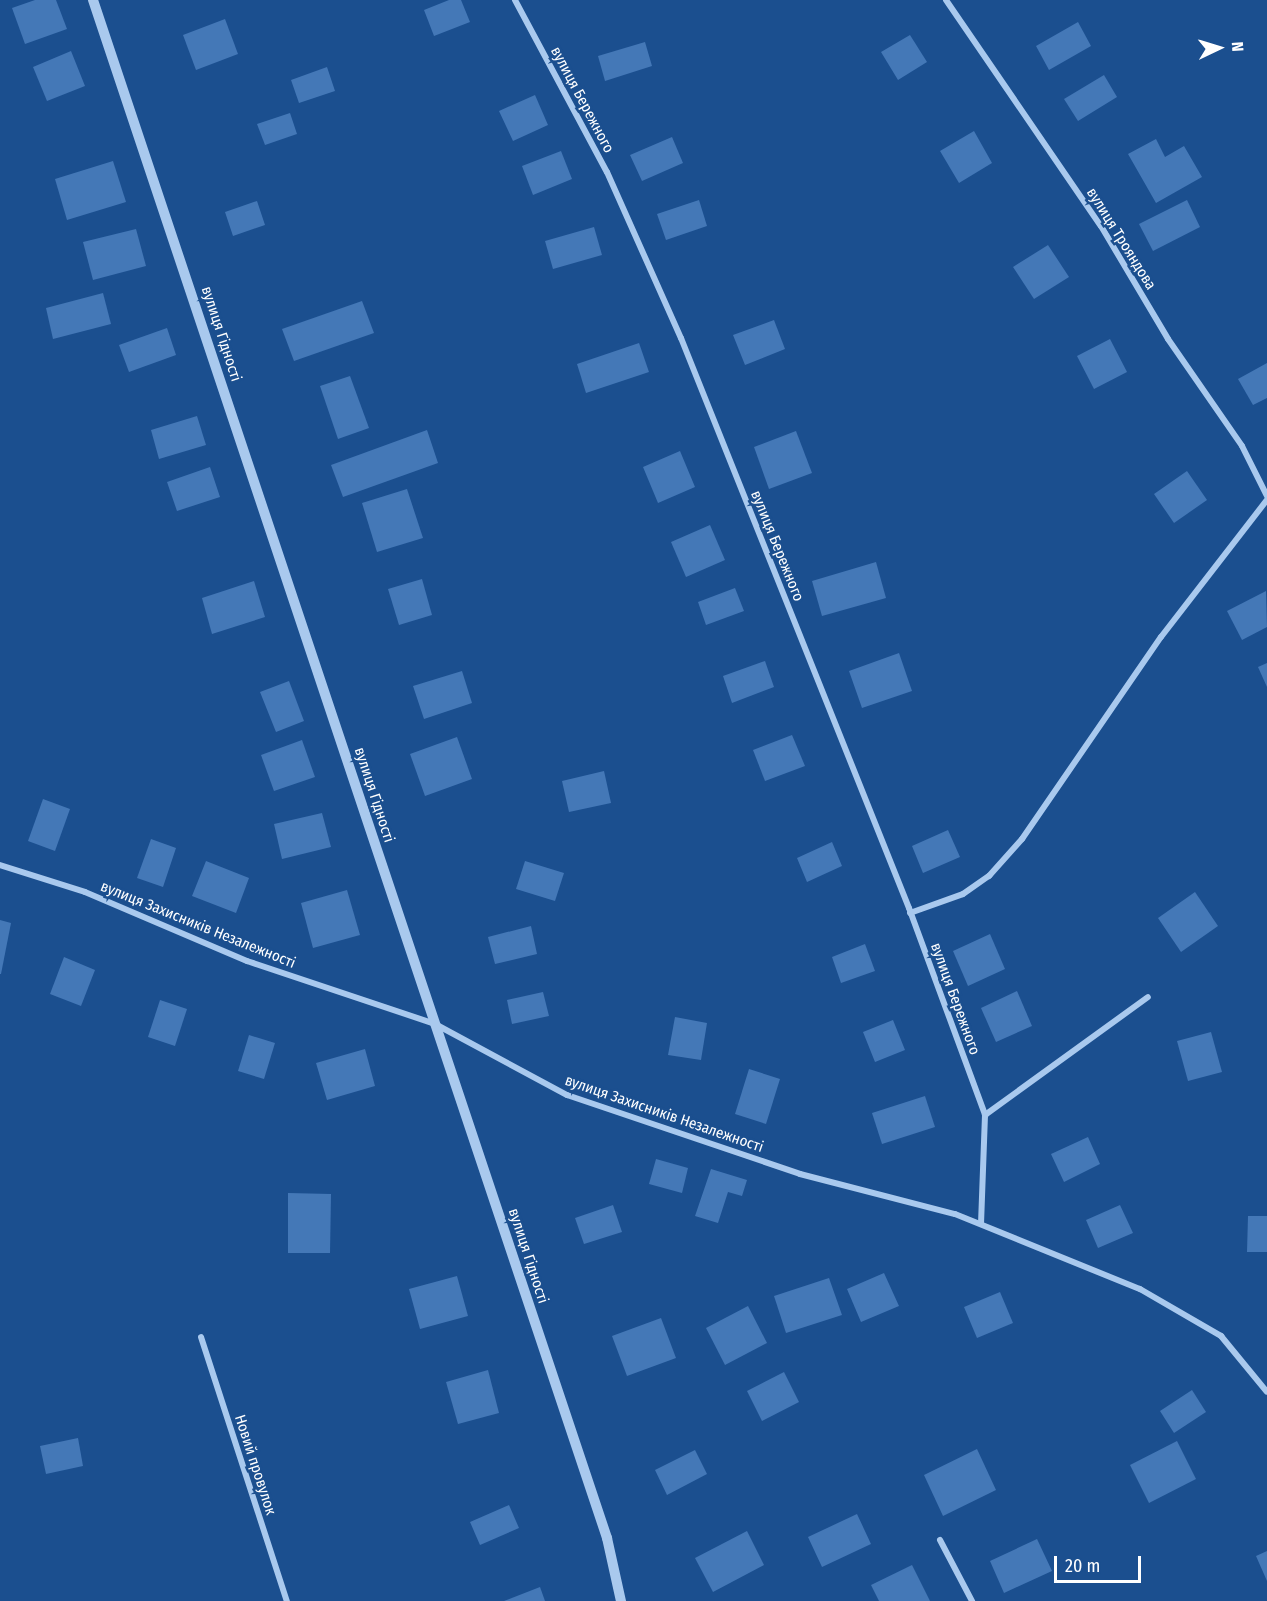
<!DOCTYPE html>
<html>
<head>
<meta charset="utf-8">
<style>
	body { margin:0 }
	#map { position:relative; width:1267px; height:1601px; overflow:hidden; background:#1b4f8f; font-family:"Fira Sans Condensed",sans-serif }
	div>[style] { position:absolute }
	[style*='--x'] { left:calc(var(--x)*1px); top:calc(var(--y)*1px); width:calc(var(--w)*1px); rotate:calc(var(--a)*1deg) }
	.building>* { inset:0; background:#4478b7 }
	.minor>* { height:6px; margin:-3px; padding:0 3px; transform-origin:3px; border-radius:3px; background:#a9c9ee }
	.tertiary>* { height:10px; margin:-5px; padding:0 5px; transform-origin:5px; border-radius:5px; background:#a9c9ee }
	span { translate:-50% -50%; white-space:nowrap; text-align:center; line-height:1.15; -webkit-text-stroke:5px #1b4f8f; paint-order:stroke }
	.street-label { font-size:15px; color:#fff }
	.north { position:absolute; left:1189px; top:18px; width:60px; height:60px; -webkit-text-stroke:4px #1b4f8f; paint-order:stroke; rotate:86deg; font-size:16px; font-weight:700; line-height:24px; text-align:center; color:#fff }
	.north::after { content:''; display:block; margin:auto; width:21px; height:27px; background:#fff; clip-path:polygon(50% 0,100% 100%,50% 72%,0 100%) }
	.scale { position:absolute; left:1054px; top:1556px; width:87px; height:27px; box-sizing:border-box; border:3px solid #fff; border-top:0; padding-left:8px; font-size:18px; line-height:21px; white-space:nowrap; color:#fff; -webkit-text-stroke:4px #1b4f8f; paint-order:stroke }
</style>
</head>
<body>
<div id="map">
	<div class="building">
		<div style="clip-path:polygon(35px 0,56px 0,67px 29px,25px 44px,12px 8px)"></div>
		<div style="clip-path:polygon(449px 0,461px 0,470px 22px,434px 36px,424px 10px)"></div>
		<div style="clip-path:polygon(225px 19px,238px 54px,196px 70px,183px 35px)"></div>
		<div style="clip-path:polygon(1078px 22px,1091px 46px,1049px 70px,1036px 46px)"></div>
		<div style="clip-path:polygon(910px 35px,927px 62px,898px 80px,881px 52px)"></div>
		<div style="clip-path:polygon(645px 42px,652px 66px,605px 81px,598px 56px)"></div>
		<div style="clip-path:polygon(71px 51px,85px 86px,47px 101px,33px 67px)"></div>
		<div style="clip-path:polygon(327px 67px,335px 91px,299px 103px,291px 80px)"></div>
		<div style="clip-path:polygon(1104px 75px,1117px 97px,1078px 121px,1064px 99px)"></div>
		<div style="clip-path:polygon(535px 95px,548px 125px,513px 141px,499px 111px)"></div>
		<div style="clip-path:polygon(290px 113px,297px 134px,265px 145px,257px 124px)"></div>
		<div style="clip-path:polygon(974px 131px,992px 163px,959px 183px,940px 151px)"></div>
		<div style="clip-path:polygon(672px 137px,683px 163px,642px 181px,630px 155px)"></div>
		<div style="clip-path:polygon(1156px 139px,1165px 157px,1184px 146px,1202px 177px,1156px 203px,1128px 154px)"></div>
		<div style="clip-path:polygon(561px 151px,572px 179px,533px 195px,522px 166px)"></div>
		<div style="clip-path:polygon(113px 161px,126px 202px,67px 220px,55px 179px)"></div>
		<div style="clip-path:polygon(699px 200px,707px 226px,666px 240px,657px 214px)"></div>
		<div style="clip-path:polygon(1187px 200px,1200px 227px,1153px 251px,1139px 224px)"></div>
		<div style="clip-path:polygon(257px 201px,265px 225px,233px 236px,225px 212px)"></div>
		<div style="clip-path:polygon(594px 227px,602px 255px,553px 269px,545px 241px)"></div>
		<div style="clip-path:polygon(136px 229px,146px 266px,93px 280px,83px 242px)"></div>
		<div style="clip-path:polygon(1048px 245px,1069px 277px,1034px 299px,1013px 267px)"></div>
		<div style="clip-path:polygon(103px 293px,111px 324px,53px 339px,46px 308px)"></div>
		<div style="clip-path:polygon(362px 301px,374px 333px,294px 361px,282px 329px)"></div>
		<div style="clip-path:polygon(774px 320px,785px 349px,745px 365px,733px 335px)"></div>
		<div style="clip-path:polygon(167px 328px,176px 355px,129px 372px,119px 345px)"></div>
		<div style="clip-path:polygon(1110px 339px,1127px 372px,1094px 389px,1077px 356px)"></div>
		<div style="clip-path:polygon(639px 343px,649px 372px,586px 393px,577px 364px)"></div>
		<div style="clip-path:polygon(1267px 363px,1267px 398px,1253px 405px,1238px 379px)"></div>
		<div style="clip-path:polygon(350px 376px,369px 428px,338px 439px,320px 386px)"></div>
		<div style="clip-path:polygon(197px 416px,206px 445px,159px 459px,151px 430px)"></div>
		<div style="clip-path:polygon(427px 430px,438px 463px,343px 497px,331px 465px)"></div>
		<div style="clip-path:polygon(796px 431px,812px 473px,769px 489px,754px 447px)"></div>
		<div style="clip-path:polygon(680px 451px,695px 487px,658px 503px,643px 467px)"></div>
		<div style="clip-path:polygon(210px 467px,220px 497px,177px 511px,167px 482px)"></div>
		<div style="clip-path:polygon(1187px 471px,1207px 500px,1174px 523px,1154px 494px)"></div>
		<div style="clip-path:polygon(407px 489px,423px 538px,377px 552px,362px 503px)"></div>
		<div style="clip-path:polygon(710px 525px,725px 560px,686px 577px,671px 542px)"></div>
		<div style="clip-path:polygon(876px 562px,886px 598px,822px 616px,812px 581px)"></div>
		<div style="clip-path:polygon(422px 579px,432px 615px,399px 625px,388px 589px)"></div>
		<div style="clip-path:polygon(254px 581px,265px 617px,212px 634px,202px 598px)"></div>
		<div style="clip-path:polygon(735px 588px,744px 611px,706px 625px,698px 602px)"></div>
		<div style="clip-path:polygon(1266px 591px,1267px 627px,1242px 640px,1227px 611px)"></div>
		<div style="clip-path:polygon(899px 653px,912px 691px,862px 708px,849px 671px)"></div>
		<div style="clip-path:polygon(765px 661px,774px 687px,732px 703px,723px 676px)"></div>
		<div style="clip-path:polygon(1267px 663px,1267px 687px,1258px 667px)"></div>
		<div style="clip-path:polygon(462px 671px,472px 703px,424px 719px,413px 686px)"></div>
		<div style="clip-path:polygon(289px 681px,304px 721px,276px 732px,260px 692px)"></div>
		<div style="clip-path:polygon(792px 735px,805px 766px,765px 781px,753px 750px)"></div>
		<div style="clip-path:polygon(457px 737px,472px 779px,425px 796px,410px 754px)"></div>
		<div style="clip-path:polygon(302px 740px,315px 777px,274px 791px,261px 755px)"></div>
		<div style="clip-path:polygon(604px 771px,611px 803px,569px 812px,562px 781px)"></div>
		<div style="clip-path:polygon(43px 799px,70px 809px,55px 851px,28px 841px)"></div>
		<div style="clip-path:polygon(322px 813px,331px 847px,282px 859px,274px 824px)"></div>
		<div style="clip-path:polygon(948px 830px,960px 857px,923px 873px,912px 846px)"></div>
		<div style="clip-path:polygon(151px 839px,176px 848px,163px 887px,137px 878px)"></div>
		<div style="clip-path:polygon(832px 842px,842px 866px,807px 882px,797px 858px)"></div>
		<div style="clip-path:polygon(206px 861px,249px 878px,236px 913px,192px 896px)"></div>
		<div style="clip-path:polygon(525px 861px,564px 873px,555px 901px,516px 889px)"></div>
		<div style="clip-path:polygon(347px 890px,360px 935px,313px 948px,301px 903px)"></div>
		<div style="clip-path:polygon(1195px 892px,1218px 926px,1181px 952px,1158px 918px)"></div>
		<div style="clip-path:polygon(0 920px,11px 923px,1px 974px,0 974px)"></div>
		<div style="clip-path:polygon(531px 926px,537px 954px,495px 964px,488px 937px)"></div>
		<div style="clip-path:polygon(990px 934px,1005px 969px,968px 986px,953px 951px)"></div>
		<div style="clip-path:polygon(865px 944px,875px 971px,841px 983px,832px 957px)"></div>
		<div style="clip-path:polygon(64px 957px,95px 970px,81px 1006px,50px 994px)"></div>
		<div style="clip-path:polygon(1017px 991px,1032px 1026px,996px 1042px,981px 1008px)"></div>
		<div style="clip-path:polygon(543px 992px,549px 1016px,512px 1024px,507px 1000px)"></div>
		<div style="clip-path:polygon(160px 1000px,187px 1009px,175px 1046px,148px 1037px)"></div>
		<div style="clip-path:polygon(675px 1017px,707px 1023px,701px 1060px,668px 1055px)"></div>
		<div style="clip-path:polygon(893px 1020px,905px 1050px,875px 1062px,863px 1032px)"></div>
		<div style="clip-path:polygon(1211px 1032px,1222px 1072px,1188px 1081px,1177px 1041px)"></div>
		<div style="clip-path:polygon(249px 1035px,275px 1043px,264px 1079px,238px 1071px)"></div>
		<div style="clip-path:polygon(365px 1049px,375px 1086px,327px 1100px,316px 1063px)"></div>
		<div style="clip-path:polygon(749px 1069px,780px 1079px,766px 1124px,735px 1114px)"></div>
		<div style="clip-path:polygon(925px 1096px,935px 1127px,882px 1144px,872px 1113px)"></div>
		<div style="clip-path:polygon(1088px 1137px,1100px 1164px,1064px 1182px,1051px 1154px)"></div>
		<div style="clip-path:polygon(656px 1159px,688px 1168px,682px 1193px,649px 1184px)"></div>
		<div style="clip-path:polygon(711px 1169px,747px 1180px,742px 1196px,728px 1192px,718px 1223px,695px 1216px)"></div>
		<div style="clip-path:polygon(288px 1193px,331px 1194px,330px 1253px,288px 1253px)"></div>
		<div style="clip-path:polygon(613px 1205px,622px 1232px,584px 1244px,575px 1218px)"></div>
		<div style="clip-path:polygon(1120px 1205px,1133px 1233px,1098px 1248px,1086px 1220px)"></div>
		<div style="clip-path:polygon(1248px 1216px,1267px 1216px,1267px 1252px,1247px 1252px)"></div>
		<div style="clip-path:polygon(884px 1273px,899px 1306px,861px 1322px,847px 1289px)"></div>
		<div style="clip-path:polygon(457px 1276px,468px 1316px,420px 1329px,409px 1289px)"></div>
		<div style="clip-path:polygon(829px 1278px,842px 1315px,786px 1333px,774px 1296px)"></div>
		<div style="clip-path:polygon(1000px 1292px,1013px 1323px,977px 1338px,964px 1307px)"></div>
		<div style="clip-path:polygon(748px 1306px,767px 1343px,725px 1365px,706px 1328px)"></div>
		<div style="clip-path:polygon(661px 1318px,676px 1358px,627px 1376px,612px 1336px)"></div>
		<div style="clip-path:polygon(488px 1370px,499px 1413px,458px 1424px,446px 1382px)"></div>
		<div style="clip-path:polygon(784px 1372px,799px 1402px,762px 1421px,747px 1391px)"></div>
		<div style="clip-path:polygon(1192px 1390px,1206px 1412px,1174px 1433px,1160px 1411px)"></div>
		<div style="clip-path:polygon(78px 1438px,83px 1466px,46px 1474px,40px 1446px)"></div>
		<div style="clip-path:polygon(1177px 1441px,1196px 1479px,1149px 1503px,1130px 1465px)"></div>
		<div style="clip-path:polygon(977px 1449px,996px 1490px,943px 1516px,924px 1475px)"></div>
		<div style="clip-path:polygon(695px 1450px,707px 1474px,667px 1495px,655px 1470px)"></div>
		<div style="clip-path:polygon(509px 1505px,519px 1528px,480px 1545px,470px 1522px)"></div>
		<div style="clip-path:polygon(857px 1514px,871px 1544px,822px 1567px,808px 1537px)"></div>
		<div style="clip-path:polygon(747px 1531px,764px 1565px,713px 1592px,695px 1558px)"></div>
		<div style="clip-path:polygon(1037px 1539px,1052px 1571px,1004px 1593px,990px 1561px)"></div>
		<div style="clip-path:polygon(1267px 1551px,1267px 1581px,1256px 1556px)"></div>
		<div style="clip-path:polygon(912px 1565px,930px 1601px,879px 1601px,871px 1585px)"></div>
		<div style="clip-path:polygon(540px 1587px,545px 1601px,504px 1601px)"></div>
	</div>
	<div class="minor">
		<div style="--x:515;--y:0;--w:195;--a:61.9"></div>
		<div style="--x:607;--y:172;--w:182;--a:66"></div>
		<div style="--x:681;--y:338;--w:614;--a:68.2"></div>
		<div style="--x:909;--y:908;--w:221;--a:69.8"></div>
		<div style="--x:985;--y:1115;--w:109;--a:92.1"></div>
		<div style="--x:946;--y:0;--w:274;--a:55.6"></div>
		<div style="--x:1101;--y:226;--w:131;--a:59.3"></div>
		<div style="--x:1168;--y:339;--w:130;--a:55.3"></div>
		<div style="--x:1242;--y:446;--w:56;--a:63.4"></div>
		<div style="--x:0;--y:865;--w:89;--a:17.6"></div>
		<div style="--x:85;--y:892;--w:176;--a:23.1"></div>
		<div style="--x:247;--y:961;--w:198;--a:18.5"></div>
		<div style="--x:435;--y:1024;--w:150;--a:28.3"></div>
		<div style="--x:567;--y:1095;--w:246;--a:18.7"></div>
		<div style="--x:800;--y:1174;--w:160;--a:14.5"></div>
		<div style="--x:955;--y:1214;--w:200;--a:22.1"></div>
		<div style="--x:1140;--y:1289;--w:94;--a:30.1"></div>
		<div style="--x:1221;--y:1336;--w:72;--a:50.6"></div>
		<div style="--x:910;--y:913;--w:56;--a:-19.7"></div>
		<div style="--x:963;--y:894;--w:32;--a:-35"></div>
		<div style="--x:989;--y:876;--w:50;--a:-48.3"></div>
		<div style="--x:1022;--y:839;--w:245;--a:-55.5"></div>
		<div style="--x:1161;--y:637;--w:173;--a:-52.3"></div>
		<div style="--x:985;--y:1115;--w:201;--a:-35.9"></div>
		<div style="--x:201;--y:1337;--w:278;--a:72"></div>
		<div style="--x:940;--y:1540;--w:69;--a:62.3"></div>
	</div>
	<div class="tertiary">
		<div style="--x:93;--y:0;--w:1622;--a:71.52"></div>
		<div style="--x:607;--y:1538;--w:65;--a:77.5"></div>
	</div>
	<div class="street-label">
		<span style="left:582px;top:100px;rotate:62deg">вулиця Бережного</span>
		<span style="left:1121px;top:239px;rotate:58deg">вулиця Трояндова</span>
		<span style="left:221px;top:334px;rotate:72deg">вулиця Гідності</span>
		<span style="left:777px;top:546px;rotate:68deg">вулиця Бережного</span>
		<span style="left:374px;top:795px;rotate:72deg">вулиця Гідності</span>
		<span style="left:198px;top:925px;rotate:22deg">вулиця Захисників Незалежності</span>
		<span style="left:955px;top:999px;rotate:70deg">вулиця Бережного</span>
		<span style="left:664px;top:1114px;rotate:19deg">вулиця Захисників Незалежності</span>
		<span style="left:528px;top:1256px;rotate:72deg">вулиця Гідності</span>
		<span style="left:255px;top:1465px;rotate:72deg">Новий провулок</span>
	</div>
	<div class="north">N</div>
	<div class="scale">20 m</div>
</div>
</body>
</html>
